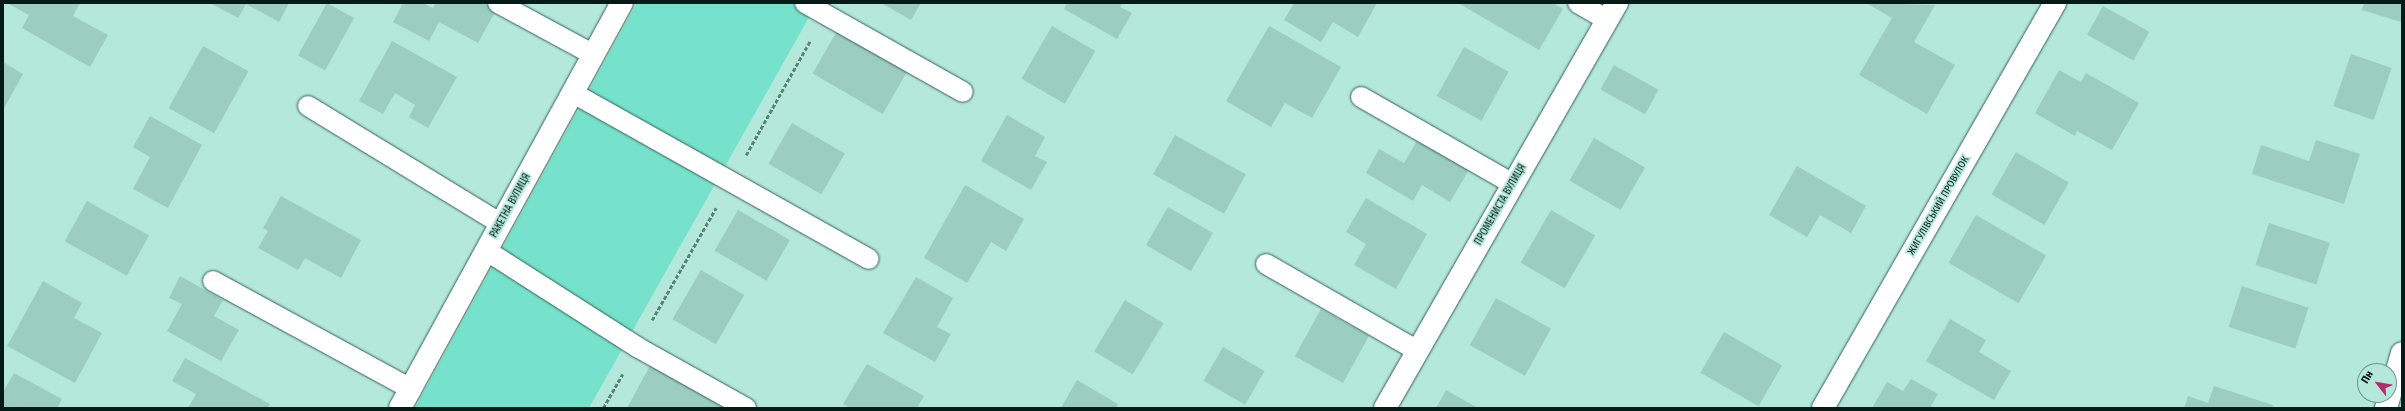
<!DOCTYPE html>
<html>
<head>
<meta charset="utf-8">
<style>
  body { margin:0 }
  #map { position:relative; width:2405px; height:411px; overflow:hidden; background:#b4e8db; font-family:"Fira Sans Condensed",sans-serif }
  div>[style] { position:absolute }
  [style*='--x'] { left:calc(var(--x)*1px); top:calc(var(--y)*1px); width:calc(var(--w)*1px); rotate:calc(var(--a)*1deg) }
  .green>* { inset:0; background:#76e2cb }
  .building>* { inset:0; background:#9bcec1; transform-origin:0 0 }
  .path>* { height:2.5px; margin-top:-1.25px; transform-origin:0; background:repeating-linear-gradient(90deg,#5d8178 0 4px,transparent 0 6px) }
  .roads { filter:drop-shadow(0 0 1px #316257) drop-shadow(0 0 1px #316257) }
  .lane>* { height:20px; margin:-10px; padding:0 10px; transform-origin:10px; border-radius:10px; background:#fff }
  .street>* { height:22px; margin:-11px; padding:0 11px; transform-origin:11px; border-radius:11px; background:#fff }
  span { translate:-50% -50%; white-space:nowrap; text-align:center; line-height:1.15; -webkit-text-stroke:3.5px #b4e8db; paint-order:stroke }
  .street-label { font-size:10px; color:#061a16 }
  .frame { position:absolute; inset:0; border:4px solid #061a16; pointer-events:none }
  .north { position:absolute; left:2357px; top:363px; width:40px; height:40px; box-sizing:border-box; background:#b4e8db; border:1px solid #6e968c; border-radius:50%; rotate:301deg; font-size:11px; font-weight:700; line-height:16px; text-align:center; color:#061a16 }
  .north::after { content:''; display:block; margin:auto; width:14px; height:18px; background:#b52c6a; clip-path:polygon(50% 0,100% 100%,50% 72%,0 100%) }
</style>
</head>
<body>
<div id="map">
  <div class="green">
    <div style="clip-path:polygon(637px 3px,817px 3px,589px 408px,415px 408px)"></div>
  </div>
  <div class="building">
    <div style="clip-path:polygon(7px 3px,80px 3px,73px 16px,108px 35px,90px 67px,22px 28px,29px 15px)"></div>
    <div style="clip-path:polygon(210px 3px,289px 3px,279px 22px,246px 4px,238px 18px)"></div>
    <div style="left:327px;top:3px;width:31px;height:60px;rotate:29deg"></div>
    <div style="clip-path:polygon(403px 3px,423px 3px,433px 8px,435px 3px,483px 3px,496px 10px,478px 43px,439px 22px,429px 41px,393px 22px)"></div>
    <div style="clip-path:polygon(881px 3px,921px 3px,911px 20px)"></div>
    <div style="clip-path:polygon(1067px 3px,1123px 3px,1120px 7px,1132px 13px,1117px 39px,1064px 9px)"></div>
    <div style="clip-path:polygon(1294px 3px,1377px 3px,1358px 37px,1333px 22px,1321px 42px,1284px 20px)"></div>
    <div style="clip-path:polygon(1458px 3px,1553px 3px,1563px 9px,1539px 50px)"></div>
    <div style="clip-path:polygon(1866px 3px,1935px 5px,1914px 42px,1955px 65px,1927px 114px,1859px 75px,1892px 18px)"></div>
    <div style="clip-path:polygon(2364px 3px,2402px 3px,2401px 22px,2362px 10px)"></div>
    <div style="left:2103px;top:6px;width:53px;height:33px;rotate:29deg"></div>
    <div style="left:1052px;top:26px;width:50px;height:61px;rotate:30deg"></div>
    <div style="clip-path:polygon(1269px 26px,1341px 67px,1312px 118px,1285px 103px,1271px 127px,1226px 101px)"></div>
    <div style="left:837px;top:31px;width:81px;height:49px;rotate:30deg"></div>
    <div style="clip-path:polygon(392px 41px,457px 77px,428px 128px,409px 117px,415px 105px,395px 93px,383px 114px,359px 101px)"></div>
    <div style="left:203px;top:46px;width:52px;height:71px;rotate:29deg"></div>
    <div style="left:1464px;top:47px;width:51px;height:56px;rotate:29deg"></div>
    <div style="left:2351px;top:54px;width:43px;height:55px;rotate:19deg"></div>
    <div style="clip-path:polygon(3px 62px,23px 74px,3px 110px)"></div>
    <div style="left:1614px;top:65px;width:51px;height:28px;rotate:29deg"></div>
    <div style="clip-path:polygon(2059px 70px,2081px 82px,2086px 73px,2139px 103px,2112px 150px,2077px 131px,2075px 136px,2035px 113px)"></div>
    <div style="clip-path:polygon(1007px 115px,1045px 137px,1035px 156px,1047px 162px,1031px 190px,981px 161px)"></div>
    <div style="clip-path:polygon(150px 116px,202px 145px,168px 208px,133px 189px,150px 157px,133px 147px)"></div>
    <div style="left:792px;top:123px;width:61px;height:47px;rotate:30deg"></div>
    <div style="left:1175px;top:135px;width:81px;height:45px;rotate:29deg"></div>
    <div style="left:1594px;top:138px;width:59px;height:49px;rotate:30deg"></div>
    <div style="clip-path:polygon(1418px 139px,1470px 168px,1450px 202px,1422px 185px,1413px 201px,1366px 173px,1379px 149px,1404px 163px)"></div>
    <div style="clip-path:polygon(2316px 140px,2360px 154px,2344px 204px,2252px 174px,2261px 145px,2309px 161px)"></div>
    <div style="left:2016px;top:152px;width:61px;height:49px;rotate:30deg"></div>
    <div style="clip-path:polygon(1797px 166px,1866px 206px,1851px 233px,1820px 215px,1807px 237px,1769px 215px)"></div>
    <div style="clip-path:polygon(965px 185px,1024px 219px,1006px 251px,991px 242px,967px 283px,924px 258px)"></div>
    <div style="clip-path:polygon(281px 196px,361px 240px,341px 278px,305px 258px,298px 270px,258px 248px,268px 231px,263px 228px)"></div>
    <div style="clip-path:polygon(1366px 198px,1427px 234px,1396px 289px,1354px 265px,1366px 244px,1346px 232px)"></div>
    <div style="left:87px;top:201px;width:71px;height:46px;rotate:29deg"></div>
    <div style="left:1168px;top:207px;width:52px;height:44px;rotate:30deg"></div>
    <div style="left:738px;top:210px;width:60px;height:47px;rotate:30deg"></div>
    <div style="left:1551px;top:210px;width:51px;height:61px;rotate:30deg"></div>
    <div style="left:1976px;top:215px;width:81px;height:55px;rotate:30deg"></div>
    <div style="left:2269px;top:223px;width:64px;height:44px;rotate:18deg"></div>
    <div style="left:701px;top:270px;width:50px;height:57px;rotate:30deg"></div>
    <div style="clip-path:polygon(180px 276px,223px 300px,214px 316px,239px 330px,221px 361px,167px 331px,182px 304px,169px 298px)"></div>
    <div style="clip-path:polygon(916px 277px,953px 298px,937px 327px,951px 334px,935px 362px,883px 333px)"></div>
    <div style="clip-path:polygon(43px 281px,82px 303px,74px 318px,102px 333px,75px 383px,7px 346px)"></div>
    <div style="left:2242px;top:286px;width:70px;height:43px;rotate:18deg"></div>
    <div style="left:1496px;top:298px;width:63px;height:54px;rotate:29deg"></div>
    <div style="left:1125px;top:300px;width:45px;height:60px;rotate:31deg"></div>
    <div style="left:1321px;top:309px;width:55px;height:54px;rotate:29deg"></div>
    <div style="clip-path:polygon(1950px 319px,1986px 340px,1979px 352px,2011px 371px,1994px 400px,1926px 361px)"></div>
    <div style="left:1724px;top:332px;width:67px;height:47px;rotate:30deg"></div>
    <div style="left:1223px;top:347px;width:48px;height:39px;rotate:30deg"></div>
    <div style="clip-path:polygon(185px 358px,270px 404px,268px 408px,188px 408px,196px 394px,172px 381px)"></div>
    <div style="clip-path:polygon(651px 364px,729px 408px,627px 408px)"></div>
    <div style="clip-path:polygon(867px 364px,924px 396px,917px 408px,850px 408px,843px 404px)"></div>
    <div style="clip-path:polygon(14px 373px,62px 399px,57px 408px,3px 408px,3px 392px)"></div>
    <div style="clip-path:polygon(1911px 379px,1938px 394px,1930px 408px,1872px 408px,1887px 382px,1903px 391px)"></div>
    <div style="clip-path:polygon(1077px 380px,1118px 404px,1116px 408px,1061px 408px)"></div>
    <div style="clip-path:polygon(2214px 386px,2273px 405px,2273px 408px,2184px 408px,2188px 396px,2208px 403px)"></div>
    <div style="clip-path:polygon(1446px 390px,1478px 408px,1436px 408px)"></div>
  </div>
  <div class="path">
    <div style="--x:746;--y:155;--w:131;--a:-60.7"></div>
    <div style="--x:652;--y:320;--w:129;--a:-60.3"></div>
    <div style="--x:603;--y:408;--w:39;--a:-60"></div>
  </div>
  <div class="roads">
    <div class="lane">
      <div style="--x:498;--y:3;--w:109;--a:28.4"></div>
      <div style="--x:805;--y:3;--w:181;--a:29.4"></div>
      <div style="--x:1578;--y:3;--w:34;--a:30"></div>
      <div style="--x:573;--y:93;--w:339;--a:29.3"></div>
      <div style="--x:1361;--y:97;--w:175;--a:29.8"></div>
      <div style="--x:308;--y:106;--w:226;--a:31.4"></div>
      <div style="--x:487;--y:251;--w:178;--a:32.6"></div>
      <div style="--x:637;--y:347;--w:125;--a:29.2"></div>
      <div style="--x:1266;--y:264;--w:175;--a:29.8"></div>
      <div style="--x:213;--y:281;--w:226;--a:28.6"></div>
    </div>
    <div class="street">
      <div style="--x:400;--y:408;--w:462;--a:-61.3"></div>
      <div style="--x:1385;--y:408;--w:467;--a:-60.2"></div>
      <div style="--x:1823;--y:408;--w:467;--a:-60.2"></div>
      <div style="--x:2386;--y:408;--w:57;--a:-73.8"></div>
    </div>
  </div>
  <div class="street-label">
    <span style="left:1501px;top:205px;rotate:-60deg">ПРОМЕНИСТА ВУЛИЦЯ</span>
    <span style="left:511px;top:206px;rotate:-61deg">РАКЕТНА ВУЛИЦЯ</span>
    <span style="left:1939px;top:206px;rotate:-60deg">ЖИГУЛІВСЬКИЙ ПРОВУЛОК</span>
  </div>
  <div class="frame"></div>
  <div class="north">Пн</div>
</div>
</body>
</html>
